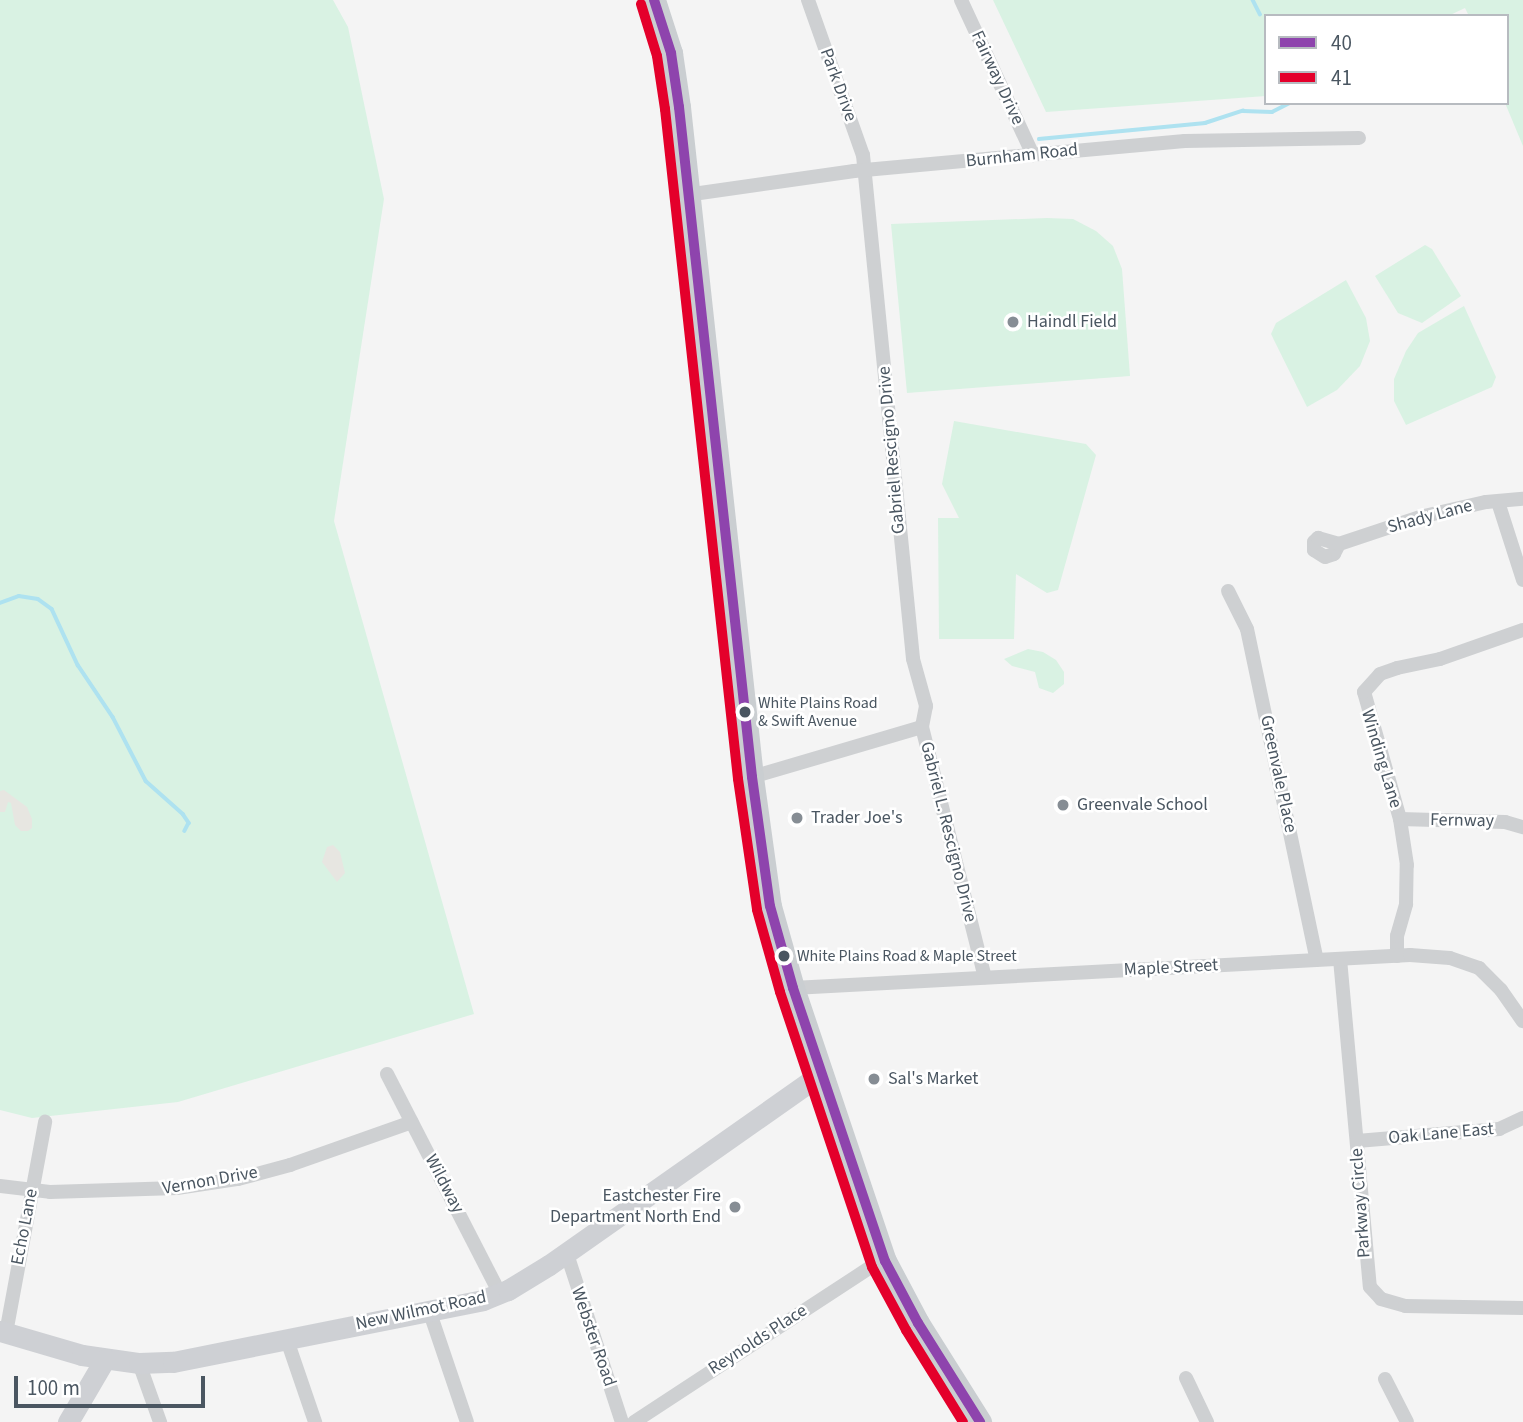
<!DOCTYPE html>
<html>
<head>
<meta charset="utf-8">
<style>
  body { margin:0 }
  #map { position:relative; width:1523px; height:1422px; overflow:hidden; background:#f4f4f4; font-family:"Source Sans 3",sans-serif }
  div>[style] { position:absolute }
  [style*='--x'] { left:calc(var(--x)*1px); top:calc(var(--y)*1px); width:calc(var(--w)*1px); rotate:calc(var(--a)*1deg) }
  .green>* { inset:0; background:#d9f2e3 }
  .sand>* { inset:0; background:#e7e6e1 }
  .stream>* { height:3.5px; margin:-1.75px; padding:0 1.75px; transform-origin:1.75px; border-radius:1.75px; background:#aee2f0 }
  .street>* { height:14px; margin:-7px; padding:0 7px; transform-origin:7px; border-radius:7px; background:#ced0d2 }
  .secondary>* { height:21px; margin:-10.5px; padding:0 10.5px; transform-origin:10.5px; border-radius:10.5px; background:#ced0d4 }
  .primary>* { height:23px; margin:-11.5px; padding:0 11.5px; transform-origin:11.5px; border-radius:11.5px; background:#caced1 }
  .bus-1>* { height:10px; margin:-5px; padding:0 5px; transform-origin:5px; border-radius:5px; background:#8e44ad }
  .bus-2>* { height:10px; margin:-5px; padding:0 5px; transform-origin:5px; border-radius:5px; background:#e4002b }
  .dots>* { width:19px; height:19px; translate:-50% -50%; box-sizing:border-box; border:4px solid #fff; border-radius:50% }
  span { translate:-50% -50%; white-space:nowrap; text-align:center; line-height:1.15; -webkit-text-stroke:5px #fff; paint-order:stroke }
  .bus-label { font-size:16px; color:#4a5661 }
  .left { translate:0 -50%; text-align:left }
  .street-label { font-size:18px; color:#4a5661 }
  .poi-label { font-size:18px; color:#4a5661 }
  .right { translate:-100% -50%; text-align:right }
  .legend { position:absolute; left:1264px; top:14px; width:245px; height:91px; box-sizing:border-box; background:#fff; border:2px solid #b7bbc0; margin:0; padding:9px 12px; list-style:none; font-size:21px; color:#4a5661 }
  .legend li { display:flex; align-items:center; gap:14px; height:35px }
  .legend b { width:35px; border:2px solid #b7bbc0 }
  .scale { position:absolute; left:14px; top:1376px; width:191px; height:32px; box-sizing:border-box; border:4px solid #4a5661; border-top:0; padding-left:9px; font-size:21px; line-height:24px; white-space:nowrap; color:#4a5661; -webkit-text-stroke:5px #fff; paint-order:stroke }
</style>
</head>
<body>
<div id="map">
  <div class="green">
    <div style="clip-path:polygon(0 0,333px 0,348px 27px,384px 199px,334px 521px,474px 1014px,178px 1102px,32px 1118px,0 1110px)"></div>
    <div style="clip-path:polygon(993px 0,1523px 0,1523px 146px,1505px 103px,1507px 16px,1469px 16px,1465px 8px,1448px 16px,1266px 16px,1266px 96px,1046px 112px)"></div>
    <div style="clip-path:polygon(1047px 218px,1073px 219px,1096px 231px,1113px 246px,1122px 269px,1130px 376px,907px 393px,891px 224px)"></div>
    <div style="clip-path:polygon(1425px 245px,1432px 249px,1461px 296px,1422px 323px,1398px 313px,1375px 276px)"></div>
    <div style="clip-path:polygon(1346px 280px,1366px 318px,1370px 341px,1360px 366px,1337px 390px,1307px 407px,1271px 334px,1276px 323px)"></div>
    <div style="clip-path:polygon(1464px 306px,1496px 377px,1492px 387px,1406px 425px,1394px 401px,1394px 379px,1406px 351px,1418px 333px)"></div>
    <div style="clip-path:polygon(954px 421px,1086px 444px,1096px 455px,1058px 590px,1047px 593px,1016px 574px,1014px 639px,939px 639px,938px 518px,959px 518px,942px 484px)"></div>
    <div style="clip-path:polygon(1028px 649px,1043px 652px,1056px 660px,1064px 672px,1064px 684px,1053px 693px,1039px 688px,1035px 672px,1012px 666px,1004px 659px)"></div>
  </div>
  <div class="sand">
    <div style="clip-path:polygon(4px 790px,27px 807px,32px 819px,32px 828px,28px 831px,21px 831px,15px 825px,11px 803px,8px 802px,5px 812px,0 812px,0 791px)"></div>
    <div style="clip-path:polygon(333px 845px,340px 852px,345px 873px,337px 882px,322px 862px,327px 847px)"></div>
  </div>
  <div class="stream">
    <div style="--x:1253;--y:0;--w:16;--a:63"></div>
    <div style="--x:1039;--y:139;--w:167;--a:-5.5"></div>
    <div style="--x:1205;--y:123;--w:40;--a:-18"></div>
    <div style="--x:1243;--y:111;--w:29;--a:2"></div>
    <div style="--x:1272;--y:112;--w:20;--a:-27"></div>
    <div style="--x:0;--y:603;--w:20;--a:-20"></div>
    <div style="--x:19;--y:596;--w:19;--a:9"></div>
    <div style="--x:38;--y:599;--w:17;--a:36"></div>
    <div style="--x:52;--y:609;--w:62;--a:65.1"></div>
    <div style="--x:78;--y:665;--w:63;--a:56.1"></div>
    <div style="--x:113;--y:717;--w:72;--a:62.7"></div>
    <div style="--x:146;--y:781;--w:50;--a:41.7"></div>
    <div style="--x:183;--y:814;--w:11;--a:56"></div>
    <div style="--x:189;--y:823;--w:9;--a:117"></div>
  </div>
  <div class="street">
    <div style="--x:808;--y:0;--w:164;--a:70.5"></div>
    <div style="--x:863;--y:155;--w:506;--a:84.33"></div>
    <div style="--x:913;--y:659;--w:49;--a:74.5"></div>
    <div style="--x:926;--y:706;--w:21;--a:101"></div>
    <div style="--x:922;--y:727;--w:258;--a:75.9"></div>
    <div style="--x:961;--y:0;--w:171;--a:65.1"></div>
    <div style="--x:686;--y:195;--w:170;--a:-8.1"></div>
    <div style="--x:854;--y:171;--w:332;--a:-5.2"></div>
    <div style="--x:1185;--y:141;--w:174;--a:-1"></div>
    <div style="--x:1498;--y:502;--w:82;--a:72.2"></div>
    <div style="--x:1339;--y:544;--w:11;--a:117"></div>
    <div style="--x:1334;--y:554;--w:9;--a:162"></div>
    <div style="--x:1325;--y:557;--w:13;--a:-148"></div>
    <div style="--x:1314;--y:550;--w:8;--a:-90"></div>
    <div style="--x:1314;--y:542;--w:6;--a:-45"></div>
    <div style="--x:1318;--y:538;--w:22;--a:16"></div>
    <div style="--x:1339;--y:544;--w:85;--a:-18.4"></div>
    <div style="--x:1420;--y:517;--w:68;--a:-12.8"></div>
    <div style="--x:1486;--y:502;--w:37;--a:-5"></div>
    <div style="--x:1228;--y:591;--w:42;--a:63.4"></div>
    <div style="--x:1247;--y:629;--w:338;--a:78.1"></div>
    <div style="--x:752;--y:777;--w:177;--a:-16.4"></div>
    <div style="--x:1400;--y:819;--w:105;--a:1.6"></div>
    <div style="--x:1505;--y:822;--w:19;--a:16"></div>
    <div style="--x:1397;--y:956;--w:20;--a:-90"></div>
    <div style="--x:1397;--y:936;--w:33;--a:-74"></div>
    <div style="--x:1406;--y:904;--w:39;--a:-89"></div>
    <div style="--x:1407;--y:865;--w:47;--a:-98.7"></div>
    <div style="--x:1400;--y:819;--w:132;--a:-105.8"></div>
    <div style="--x:1364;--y:692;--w:24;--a:-48"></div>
    <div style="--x:1380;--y:674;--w:18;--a:-19"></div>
    <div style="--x:1397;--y:668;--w:44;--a:-11.8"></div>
    <div style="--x:1440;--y:659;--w:88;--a:-19.3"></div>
    <div style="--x:1340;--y:959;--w:329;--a:84.8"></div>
    <div style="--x:1370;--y:1287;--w:16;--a:47"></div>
    <div style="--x:1381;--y:1299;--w:25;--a:16"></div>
    <div style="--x:1405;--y:1306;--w:118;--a:1"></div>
    <div style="--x:793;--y:988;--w:618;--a:-3.06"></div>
    <div style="--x:1410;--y:955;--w:40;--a:4.3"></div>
    <div style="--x:1450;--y:958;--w:31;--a:19"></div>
    <div style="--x:1479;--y:968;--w:31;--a:45"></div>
    <div style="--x:1501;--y:990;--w:38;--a:55"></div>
    <div style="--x:387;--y:1074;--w:247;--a:62.8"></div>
    <div style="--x:1357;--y:1141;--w:143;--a:-4.8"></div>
    <div style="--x:1499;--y:1129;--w:26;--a:-25"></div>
    <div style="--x:0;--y:1186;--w:50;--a:6.8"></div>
    <div style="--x:50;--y:1192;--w:127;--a:-1.8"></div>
    <div style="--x:177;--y:1188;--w:62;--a:-8.4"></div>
    <div style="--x:238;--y:1179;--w:54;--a:-15.1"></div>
    <div style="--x:290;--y:1165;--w:129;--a:-19.4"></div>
    <div style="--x:566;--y:1251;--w:180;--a:71.9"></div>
    <div style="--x:429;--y:1310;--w:118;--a:71.3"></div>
    <div style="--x:6;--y:1333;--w:215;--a:-79.5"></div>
    <div style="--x:287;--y:1340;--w:87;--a:71.1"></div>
    <div style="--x:139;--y:1363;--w:63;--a:70.4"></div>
    <div style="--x:1186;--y:1378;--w:49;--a:64.5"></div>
    <div style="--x:1385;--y:1379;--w:48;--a:62.9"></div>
    <div style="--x:634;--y:1422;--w:285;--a:-33.2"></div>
    <div style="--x:872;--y:1266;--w:14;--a:-21"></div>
  </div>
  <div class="secondary">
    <div style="--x:0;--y:1331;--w:85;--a:16.3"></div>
    <div style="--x:82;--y:1355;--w:58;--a:8"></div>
    <div style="--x:139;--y:1363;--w:34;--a:-2"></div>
    <div style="--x:173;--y:1362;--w:316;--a:-11.3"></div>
    <div style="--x:483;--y:1300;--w:27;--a:-22"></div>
    <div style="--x:508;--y:1290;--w:48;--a:-31.4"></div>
    <div style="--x:549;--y:1265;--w:334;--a:-35.1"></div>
    <div style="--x:68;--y:1422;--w:73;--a:-59.6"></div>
  </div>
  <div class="primary">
    <div style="--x:654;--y:0;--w:56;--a:72.2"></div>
    <div style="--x:671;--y:53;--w:55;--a:81.6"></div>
    <div style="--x:679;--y:107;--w:674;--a:83.78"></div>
    <div style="--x:752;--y:777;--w:130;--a:82.1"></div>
    <div style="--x:770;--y:906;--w:85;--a:74.3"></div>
    <div style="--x:793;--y:988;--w:288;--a:71.4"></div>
    <div style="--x:885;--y:1261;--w:70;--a:62"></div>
    <div style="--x:918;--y:1323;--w:117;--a:57.9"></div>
  </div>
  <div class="bus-1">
    <div style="--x:654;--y:0;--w:56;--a:72.2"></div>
    <div style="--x:671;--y:53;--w:55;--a:81.6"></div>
    <div style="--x:679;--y:107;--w:674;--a:83.78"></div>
    <div style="--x:752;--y:777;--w:130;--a:82.1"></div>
    <div style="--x:770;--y:906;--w:85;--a:74.3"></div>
    <div style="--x:793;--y:988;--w:288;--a:71.4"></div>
    <div style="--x:885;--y:1261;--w:70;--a:62"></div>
    <div style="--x:918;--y:1323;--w:117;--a:57.9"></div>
  </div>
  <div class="bus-2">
    <div style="--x:641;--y:4;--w:54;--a:72.9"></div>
    <div style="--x:657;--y:56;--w:54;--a:81.4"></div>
    <div style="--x:665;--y:109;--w:674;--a:83.78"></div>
    <div style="--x:738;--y:779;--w:132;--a:81.7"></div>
    <div style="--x:757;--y:910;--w:85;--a:74.3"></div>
    <div style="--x:780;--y:992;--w:290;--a:71.5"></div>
    <div style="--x:872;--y:1267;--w:72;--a:61.6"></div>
    <div style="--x:906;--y:1330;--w:108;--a:58.2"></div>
  </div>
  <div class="dots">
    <div style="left:1013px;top:322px;background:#868d94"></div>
    <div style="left:745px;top:712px;background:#4a5661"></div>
    <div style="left:1063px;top:805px;background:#868d94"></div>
    <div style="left:797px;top:818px;background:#868d94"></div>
    <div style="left:784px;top:956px;background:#4a5661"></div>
    <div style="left:874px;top:1079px;background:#868d94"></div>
    <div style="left:735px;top:1207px;background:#868d94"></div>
  </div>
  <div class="bus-label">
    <span class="left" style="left:758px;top:712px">White Plains Road<br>&amp; Swift Avenue</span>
    <span class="left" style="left:797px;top:956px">White Plains Road &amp; Maple Street</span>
  </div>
  <div class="street-label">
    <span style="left:997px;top:78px;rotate:65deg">Fairway Drive</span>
    <span style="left:838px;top:85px;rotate:70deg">Park Drive</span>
    <span style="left:1022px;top:156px;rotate:-6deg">Burnham Road</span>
    <span style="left:892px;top:450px;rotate:-95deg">Gabriel Rescigno Drive</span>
    <span style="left:1430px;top:517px;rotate:-15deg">Shady Lane</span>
    <span style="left:1381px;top:759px;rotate:73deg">Winding Lane</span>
    <span style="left:1278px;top:774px;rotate:78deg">Greenvale Place</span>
    <span style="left:1462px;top:821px;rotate:1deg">Fernway</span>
    <span style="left:948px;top:832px;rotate:76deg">Gabriel L. Rescigno Drive</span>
    <span style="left:1171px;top:968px;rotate:-3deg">Maple Street</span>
    <span style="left:1441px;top:1134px;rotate:-5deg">Oak Lane East</span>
    <span style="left:210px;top:1181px;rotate:-10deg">Vernon Drive</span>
    <span style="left:444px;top:1184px;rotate:62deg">Wildway</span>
    <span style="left:1361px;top:1203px;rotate:-94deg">Parkway Circle</span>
    <span style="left:25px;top:1227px;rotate:-79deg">Echo Lane</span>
    <span style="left:421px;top:1311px;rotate:-12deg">New Wilmot Road</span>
    <span style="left:593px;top:1337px;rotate:71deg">Webster Road</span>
    <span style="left:758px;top:1340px;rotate:-33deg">Reynolds Place</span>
  </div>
  <div class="poi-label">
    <span class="left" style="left:1027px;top:322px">Haindl Field</span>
    <span class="left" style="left:1077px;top:805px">Greenvale School</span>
    <span class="left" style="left:811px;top:818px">Trader Joe's</span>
    <span class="left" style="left:888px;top:1079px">Sal's Market</span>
    <span class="right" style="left:721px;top:1207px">Eastchester Fire<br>Department North End</span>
  </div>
  <ul class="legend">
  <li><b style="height:9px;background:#8e44ad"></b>40</li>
  <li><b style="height:9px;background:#e4002b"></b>41</li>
  </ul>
  <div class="scale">100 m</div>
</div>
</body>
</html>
